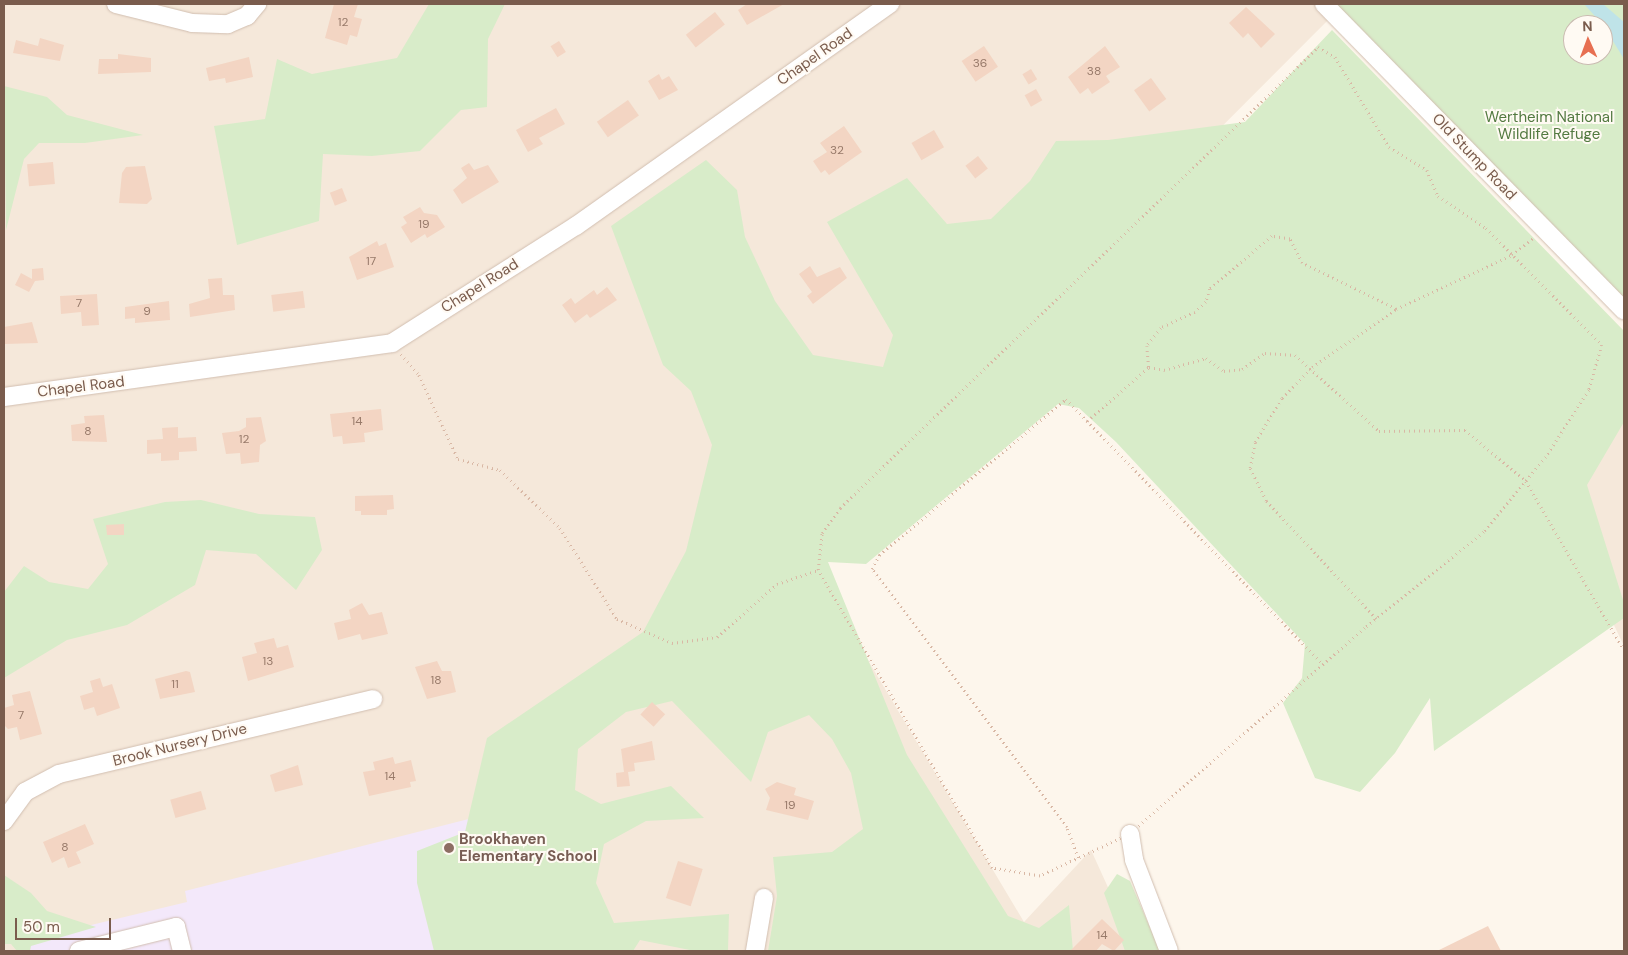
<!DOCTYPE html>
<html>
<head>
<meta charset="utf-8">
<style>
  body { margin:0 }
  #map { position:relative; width:1628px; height:955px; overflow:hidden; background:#fdf6ec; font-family:"DM Sans",sans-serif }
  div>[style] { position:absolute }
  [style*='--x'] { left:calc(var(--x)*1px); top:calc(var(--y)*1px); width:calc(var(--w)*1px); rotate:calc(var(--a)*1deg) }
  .residential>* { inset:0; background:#f5e8da }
  .education>* { inset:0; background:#f3e8fa }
  .green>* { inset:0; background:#d8ecc9 }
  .water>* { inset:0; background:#bfe3e8 }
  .building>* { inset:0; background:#f3d5c3; transform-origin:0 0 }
  .path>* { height:2.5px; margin-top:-1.25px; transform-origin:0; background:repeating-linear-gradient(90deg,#d9b8a5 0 1px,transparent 0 5px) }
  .roads { filter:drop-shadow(0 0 1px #d1beb0) drop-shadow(0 0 1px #d1beb0) }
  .minor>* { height:18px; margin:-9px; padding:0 9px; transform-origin:9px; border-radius:9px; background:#fff }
  .dots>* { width:14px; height:14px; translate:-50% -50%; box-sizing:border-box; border:2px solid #fffaf3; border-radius:50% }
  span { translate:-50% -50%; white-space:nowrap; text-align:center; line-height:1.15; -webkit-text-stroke:4px #fffaf3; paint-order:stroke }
  .number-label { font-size:12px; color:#987a6a }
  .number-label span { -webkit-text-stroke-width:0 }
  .street-label { font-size:15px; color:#7a5c4d }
  .park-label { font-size:15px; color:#537a41 }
  .education-label { font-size:15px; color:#785e54; font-weight:700 }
  .left { translate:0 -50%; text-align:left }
  .frame { position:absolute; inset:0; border:5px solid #7a5c4d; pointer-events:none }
  .north { position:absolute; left:1563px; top:15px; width:50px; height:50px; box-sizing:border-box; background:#fffaf3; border:1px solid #cabbb1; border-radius:50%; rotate:358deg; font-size:14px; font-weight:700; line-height:20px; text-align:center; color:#7a5c4d }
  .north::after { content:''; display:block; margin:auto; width:18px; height:22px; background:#e76f51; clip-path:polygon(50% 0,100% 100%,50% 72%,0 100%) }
  .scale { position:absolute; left:15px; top:918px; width:96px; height:22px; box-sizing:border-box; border:2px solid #7a5c4d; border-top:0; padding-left:6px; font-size:15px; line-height:18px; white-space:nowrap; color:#7a5c4d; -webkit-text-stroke:4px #fffaf3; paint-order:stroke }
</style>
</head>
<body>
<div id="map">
  <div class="residential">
    <div style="clip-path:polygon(4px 4px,1344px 4px,801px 548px,1024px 922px,1091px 850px,1137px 951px,4px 951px)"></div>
    <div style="clip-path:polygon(1624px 378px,1624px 646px,1554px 500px)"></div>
  </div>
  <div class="education">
    <div style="clip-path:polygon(528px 804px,575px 951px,18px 951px,16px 943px,187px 902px,185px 891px)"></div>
  </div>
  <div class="green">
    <div style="clip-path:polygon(429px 4px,505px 4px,488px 39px,487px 107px,461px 110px,420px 151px,372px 156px,323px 154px,319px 221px,237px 245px,214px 126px,265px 119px,277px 59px,312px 74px,397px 58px)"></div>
    <div style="clip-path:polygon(evenodd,1323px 4px,1624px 4px,1624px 307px,1323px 4px,1573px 25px,1603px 25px,1603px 55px,1573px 55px,1573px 25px)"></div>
    <div style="clip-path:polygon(1332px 30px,1624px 331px,1624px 422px,1587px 485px,1624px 603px,1624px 618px,1434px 751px,1430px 698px,1395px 753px,1360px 792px,1315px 778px,1283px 703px,1302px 678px,1305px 644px,1116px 442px,1079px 408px,1058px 404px,866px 564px,828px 562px,907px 755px,1008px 916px,1039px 928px,1069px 905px,1073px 951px,768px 951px,777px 896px,773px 857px,832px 852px,863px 829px,851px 773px,832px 739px,809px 715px,768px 732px,751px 782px,672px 701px,626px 712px,578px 749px,575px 790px,601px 804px,671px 786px,704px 818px,646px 821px,604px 844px,596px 883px,614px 923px,729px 914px,728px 951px,695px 951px,640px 940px,633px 951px,434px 951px,417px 883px,417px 851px,465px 832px,487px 738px,643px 632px,686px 551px,712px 445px,691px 391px,663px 365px,611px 226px,706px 160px,737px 190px,745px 237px,775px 301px,813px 355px,883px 367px,893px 335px,827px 222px,907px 178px,947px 224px,991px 219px,1030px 181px,1056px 141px,1108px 140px,1245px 122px)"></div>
    <div style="clip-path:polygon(4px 86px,47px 97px,67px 115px,143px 135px,85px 143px,39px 143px,24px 159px,6px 230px)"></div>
    <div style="clip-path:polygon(201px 500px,259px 514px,315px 517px,322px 550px,296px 590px,256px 554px,206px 550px,195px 585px,127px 625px,67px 640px,4px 678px,4px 592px,24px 566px,49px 582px,88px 589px,108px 564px,93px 519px,165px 502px)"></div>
    <div style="clip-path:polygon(1117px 874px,1130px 881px,1160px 951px,1125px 951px,1104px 893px)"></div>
    <div style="clip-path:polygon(4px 875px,31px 893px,47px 911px,96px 927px,31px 946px,30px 951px,17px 951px,11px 944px,4px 944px)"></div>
  </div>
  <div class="water">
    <div style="clip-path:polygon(1584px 4px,1603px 4px,1624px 22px,1624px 59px,1603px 25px)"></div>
  </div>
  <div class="building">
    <div style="clip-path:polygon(334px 4px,358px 4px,354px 17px,362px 19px,357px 37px,350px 35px,347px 45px,325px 38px)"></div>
    <div style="clip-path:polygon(747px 4px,784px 4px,747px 25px,738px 10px)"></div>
    <div style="clip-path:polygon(1246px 7px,1275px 34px,1261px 48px,1248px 33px,1243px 38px,1229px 23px)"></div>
    <div style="left:715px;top:12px;width:16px;height:37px;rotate:52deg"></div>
    <div style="clip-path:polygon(40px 38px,64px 45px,60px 61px,13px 53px,16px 40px,38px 46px)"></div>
    <div style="left:559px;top:41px;width:13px;height:10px;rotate:58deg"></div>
    <div style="left:984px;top:46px;width:25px;height:27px;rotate:56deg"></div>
    <div style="clip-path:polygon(1105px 46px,1120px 67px,1106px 76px,1110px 82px,1092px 94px,1088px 88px,1080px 94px,1068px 77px)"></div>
    <div style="clip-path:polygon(118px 54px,151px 58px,151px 72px,98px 74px,99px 59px,118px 59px)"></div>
    <div style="clip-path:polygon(249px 57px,253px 77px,226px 83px,225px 78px,209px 81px,206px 68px)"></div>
    <div style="left:1031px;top:69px;width:12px;height:10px;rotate:59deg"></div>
    <div style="clip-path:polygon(659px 74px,662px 80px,669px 76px,678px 90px,659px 100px,648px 81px)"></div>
    <div style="left:1151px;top:78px;width:26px;height:21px;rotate:54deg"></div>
    <div style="left:1036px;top:89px;width:13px;height:13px;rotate:61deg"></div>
    <div style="left:628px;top:100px;width:19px;height:38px;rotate:55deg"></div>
    <div style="clip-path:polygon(556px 108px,565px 124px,539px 138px,543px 144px,528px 152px,516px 130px)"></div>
    <div style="clip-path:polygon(844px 126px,862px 152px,829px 175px,825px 170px,821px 173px,813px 161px,827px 152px,820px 143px)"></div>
    <div style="left:934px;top:130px;width:20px;height:26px;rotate:60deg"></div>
    <div style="left:978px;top:156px;width:16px;height:16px;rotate:52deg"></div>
    <div style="left:53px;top:162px;width:22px;height:26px;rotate:85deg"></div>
    <div style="clip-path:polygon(469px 163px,474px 170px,488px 165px,499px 182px,462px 204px,453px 190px,467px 178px,461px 168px)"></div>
    <div style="clip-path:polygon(145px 166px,152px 199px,147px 204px,119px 203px,122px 173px,126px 167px)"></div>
    <div style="left:342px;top:188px;width:14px;height:13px;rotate:69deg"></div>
    <div style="clip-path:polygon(420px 207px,424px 213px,437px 215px,445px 227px,427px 238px,425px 234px,411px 243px,401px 227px,407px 223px,403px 217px)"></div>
    <div style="clip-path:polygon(377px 241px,379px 246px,386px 243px,394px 267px,357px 280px,349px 257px)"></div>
    <div style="clip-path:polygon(810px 266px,817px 277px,840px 267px,847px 278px,813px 304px,807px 296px,812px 292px,799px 274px)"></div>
    <div style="clip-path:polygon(43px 268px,44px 280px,35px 281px,29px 292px,15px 285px,21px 273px,32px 279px,32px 269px)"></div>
    <div style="clip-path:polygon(222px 278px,223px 295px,234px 295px,235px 310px,190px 317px,189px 304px,210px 298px,208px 279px)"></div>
    <div style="clip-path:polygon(607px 287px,617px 300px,590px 318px,587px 314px,575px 323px,562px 305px,571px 298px,575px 304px,594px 290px,597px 295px)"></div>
    <div style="left:303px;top:291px;width:17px;height:32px;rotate:83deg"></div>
    <div style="clip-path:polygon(97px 294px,99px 325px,82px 326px,81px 312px,61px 314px,60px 296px)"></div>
    <div style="clip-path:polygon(169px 301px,170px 320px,135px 323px,135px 318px,125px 319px,125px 307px)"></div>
    <div style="clip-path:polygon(32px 322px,38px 343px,5px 344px,4px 327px)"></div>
    <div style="clip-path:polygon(381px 409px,383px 430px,364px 433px,365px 442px,343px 444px,342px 436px,333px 437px,330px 414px)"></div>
    <div style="clip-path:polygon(104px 415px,107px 442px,72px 441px,71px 425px,85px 423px,84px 416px)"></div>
    <div style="clip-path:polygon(261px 417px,266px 441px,260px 445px,259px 462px,241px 464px,240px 453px,226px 454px,222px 433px,239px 431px,246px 427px,246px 418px)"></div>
    <div style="clip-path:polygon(178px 427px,178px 438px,196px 437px,197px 451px,179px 452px,179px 460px,161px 461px,161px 453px,147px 454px,147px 440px,163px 439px,162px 428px)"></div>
    <div style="clip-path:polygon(393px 495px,394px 509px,387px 510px,387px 515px,361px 515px,361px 511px,355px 511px,355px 496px)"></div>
    <div style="clip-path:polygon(124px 524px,124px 535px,107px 535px,106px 525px)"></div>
    <div style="clip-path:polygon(362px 603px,369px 615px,382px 612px,388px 634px,362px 640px,360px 634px,338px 640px,334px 623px,351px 619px,349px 610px)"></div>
    <div style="clip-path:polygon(274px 638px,277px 648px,288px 645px,294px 667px,248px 681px,242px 657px,257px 653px,254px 643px)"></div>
    <div style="clip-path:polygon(437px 661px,442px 671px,451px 671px,456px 692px,427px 699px,415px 667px)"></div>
    <div style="clip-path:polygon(186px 671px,190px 672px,195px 692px,160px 699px,155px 679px)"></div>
    <div style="clip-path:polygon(100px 678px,103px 687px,112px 684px,120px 708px,97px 716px,94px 707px,84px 710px,80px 696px,93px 692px,90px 681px)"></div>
    <div style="clip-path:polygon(30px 691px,42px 734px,20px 740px,17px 727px,8px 729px,4px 725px,4px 708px,14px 705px,12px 695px)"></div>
    <div style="left:652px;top:702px;width:18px;height:17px;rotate:43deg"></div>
    <div style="clip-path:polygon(652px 741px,655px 760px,634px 763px,635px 771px,628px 772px,630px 786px,617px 787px,616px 773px,624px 772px,621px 749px)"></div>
    <div style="clip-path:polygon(393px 757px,395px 764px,411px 760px,416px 781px,410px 782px,411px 787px,369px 796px,363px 772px,375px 770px,373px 762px)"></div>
    <div style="clip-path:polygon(298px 765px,303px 785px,275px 792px,270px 775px)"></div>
    <div style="clip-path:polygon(777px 782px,796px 788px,794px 795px,814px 801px,808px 820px,766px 810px,770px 798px,765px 789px)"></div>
    <div style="left:201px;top:791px;width:19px;height:32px;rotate:74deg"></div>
    <div style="clip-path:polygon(85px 824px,94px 844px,76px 852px,81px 863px,68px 868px,64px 857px,52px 863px,43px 842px)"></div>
    <div style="left:678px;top:861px;width:26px;height:39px;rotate:18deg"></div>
    <div style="clip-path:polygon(1102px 919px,1124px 940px,1114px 951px,1102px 944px,1096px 951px,1070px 951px)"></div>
    <div style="clip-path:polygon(1488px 926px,1501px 951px,1437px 951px)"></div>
  </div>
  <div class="path">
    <div style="--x:1318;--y:47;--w:20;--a:30"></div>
    <div style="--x:1335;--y:57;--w:105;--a:59"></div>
    <div style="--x:1389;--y:147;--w:44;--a:31.2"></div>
    <div style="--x:1427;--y:170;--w:28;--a:67"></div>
    <div style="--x:1438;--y:196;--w:58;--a:33.7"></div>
    <div style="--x:1486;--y:228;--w:165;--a:45.2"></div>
    <div style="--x:1602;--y:345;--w:47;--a:106.1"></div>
    <div style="--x:1589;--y:390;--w:80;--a:122.7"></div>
    <div style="--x:1546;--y:457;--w:97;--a:129.6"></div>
    <div style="--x:1484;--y:532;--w:153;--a:141.1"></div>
    <div style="--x:1365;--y:628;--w:313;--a:138.8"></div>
    <div style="--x:1130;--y:834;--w:99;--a:155"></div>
    <div style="--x:1040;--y:876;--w:49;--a:-170.5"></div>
    <div style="--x:992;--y:868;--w:345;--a:-120.3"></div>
    <div style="--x:818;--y:570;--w:37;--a:-84"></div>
    <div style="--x:822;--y:533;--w:31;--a:-54"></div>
    <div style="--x:840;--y:508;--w:664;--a:-43.96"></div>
    <div style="--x:1396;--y:309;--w:105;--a:-153.9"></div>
    <div style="--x:1302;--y:263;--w:27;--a:-117"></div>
    <div style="--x:1290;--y:239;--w:18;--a:-171"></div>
    <div style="--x:1272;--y:236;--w:82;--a:139.5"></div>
    <div style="--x:1210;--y:289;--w:14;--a:107"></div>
    <div style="--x:1206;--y:302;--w:15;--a:138"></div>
    <div style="--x:1195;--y:312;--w:38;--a:155"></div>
    <div style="--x:1161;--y:328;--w:23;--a:128"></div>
    <div style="--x:1147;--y:346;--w:21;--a:85"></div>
    <div style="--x:1149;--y:367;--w:15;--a:11"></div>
    <div style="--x:1164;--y:370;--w:44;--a:-15.9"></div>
    <div style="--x:1206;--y:358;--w:22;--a:36"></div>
    <div style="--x:1224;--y:371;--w:18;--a:-6"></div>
    <div style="--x:1242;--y:369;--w:28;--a:-35"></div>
    <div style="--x:1265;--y:353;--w:30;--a:4"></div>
    <div style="--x:1295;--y:355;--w:113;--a:42.1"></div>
    <div style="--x:1379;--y:431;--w:86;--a:-0.7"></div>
    <div style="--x:1465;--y:430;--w:80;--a:39.9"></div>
    <div style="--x:1526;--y:481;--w:195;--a:59.9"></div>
    <div style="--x:401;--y:354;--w:28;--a:49"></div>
    <div style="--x:419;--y:375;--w:93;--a:65.1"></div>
    <div style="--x:458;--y:459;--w:43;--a:14.7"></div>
    <div style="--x:500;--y:470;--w:83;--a:44"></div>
    <div style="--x:560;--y:528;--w:107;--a:57.9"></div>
    <div style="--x:617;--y:619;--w:60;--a:23.6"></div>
    <div style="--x:672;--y:643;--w:45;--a:-7.6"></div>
    <div style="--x:717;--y:637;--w:80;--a:-41.5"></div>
    <div style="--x:777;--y:584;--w:43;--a:-18.9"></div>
    <div style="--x:1087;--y:421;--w:82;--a:-41.1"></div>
    <div style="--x:1376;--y:619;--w:161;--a:-133"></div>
    <div style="--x:1266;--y:501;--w:37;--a:-116"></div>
    <div style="--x:1250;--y:468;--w:26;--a:-79"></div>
    <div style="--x:1255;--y:442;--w:52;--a:-58.5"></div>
    <div style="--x:1282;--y:398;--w:43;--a:-45.9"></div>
    <div style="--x:1312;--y:367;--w:102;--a:-34.6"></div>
    <div style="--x:1396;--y:309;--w:128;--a:-25"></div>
    <div style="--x:1512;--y:255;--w:27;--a:-39"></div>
    <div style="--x:1078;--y:858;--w:33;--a:-110"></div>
    <div style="--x:1067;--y:827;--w:323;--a:-127.1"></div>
    <div style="--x:872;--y:569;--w:16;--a:-63"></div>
    <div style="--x:879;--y:555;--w:244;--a:-39.8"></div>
    <div style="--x:1066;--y:399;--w:369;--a:45.9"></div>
  </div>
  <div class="roads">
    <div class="minor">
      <div style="--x:116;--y:4;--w:78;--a:14"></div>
      <div style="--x:192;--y:23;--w:36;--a:2"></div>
      <div style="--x:228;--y:24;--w:21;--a:-23"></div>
      <div style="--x:247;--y:16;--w:16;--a:-50"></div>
      <div style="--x:1324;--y:4;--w:429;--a:45.6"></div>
      <div style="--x:4;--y:397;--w:392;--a:-7.9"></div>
      <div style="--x:392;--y:343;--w:218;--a:-32.5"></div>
      <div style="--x:576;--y:226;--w:385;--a:-35.3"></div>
      <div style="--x:4;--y:821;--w:36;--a:-54"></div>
      <div style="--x:25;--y:792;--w:38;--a:-28"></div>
      <div style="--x:59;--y:774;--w:323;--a:-13.4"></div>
      <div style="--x:1130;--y:834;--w:26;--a:81"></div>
      <div style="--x:1134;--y:860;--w:97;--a:69"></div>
      <div style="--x:79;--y:951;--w:100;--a:-13.9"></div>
      <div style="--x:176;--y:927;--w:25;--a:76"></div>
      <div style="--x:755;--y:951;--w:54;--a:-80.4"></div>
    </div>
  </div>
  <div class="dots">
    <div style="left:449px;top:848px;background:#8d6e63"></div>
  </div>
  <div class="number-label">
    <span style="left:343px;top:23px">12</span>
    <span style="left:980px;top:64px">36</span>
    <span style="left:1094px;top:72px">38</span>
    <span style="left:837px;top:151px">32</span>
    <span style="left:424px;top:225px">19</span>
    <span style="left:371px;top:262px">17</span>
    <span style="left:79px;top:304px">7</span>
    <span style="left:147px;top:312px">9</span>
    <span style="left:357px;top:422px">14</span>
    <span style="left:88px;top:432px">8</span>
    <span style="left:244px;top:440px">12</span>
    <span style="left:268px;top:662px">13</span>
    <span style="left:436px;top:681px">18</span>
    <span style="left:175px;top:685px">11</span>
    <span style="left:21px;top:716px">7</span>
    <span style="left:390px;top:777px">14</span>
    <span style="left:790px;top:806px">19</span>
    <span style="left:65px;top:848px">8</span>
    <span style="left:1102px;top:936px">14</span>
  </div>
  <div class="street-label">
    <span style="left:815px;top:57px;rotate:-35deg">Chapel Road</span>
    <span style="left:1474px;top:157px;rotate:46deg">Old Stump Road</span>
    <span style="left:480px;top:286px;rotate:-32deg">Chapel Road</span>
    <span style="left:81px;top:387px;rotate:-7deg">Chapel Road</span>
    <span style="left:180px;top:745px;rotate:-14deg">Brook Nursery Drive</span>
  </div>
  <div class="park-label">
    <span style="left:1549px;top:126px">Wertheim National<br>Wildlife Refuge</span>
  </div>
  <div class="education-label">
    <span class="left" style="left:459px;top:848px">Brookhaven<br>Elementary School</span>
  </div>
  <div class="frame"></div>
  <div class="north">N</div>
  <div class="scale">50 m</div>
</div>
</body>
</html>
